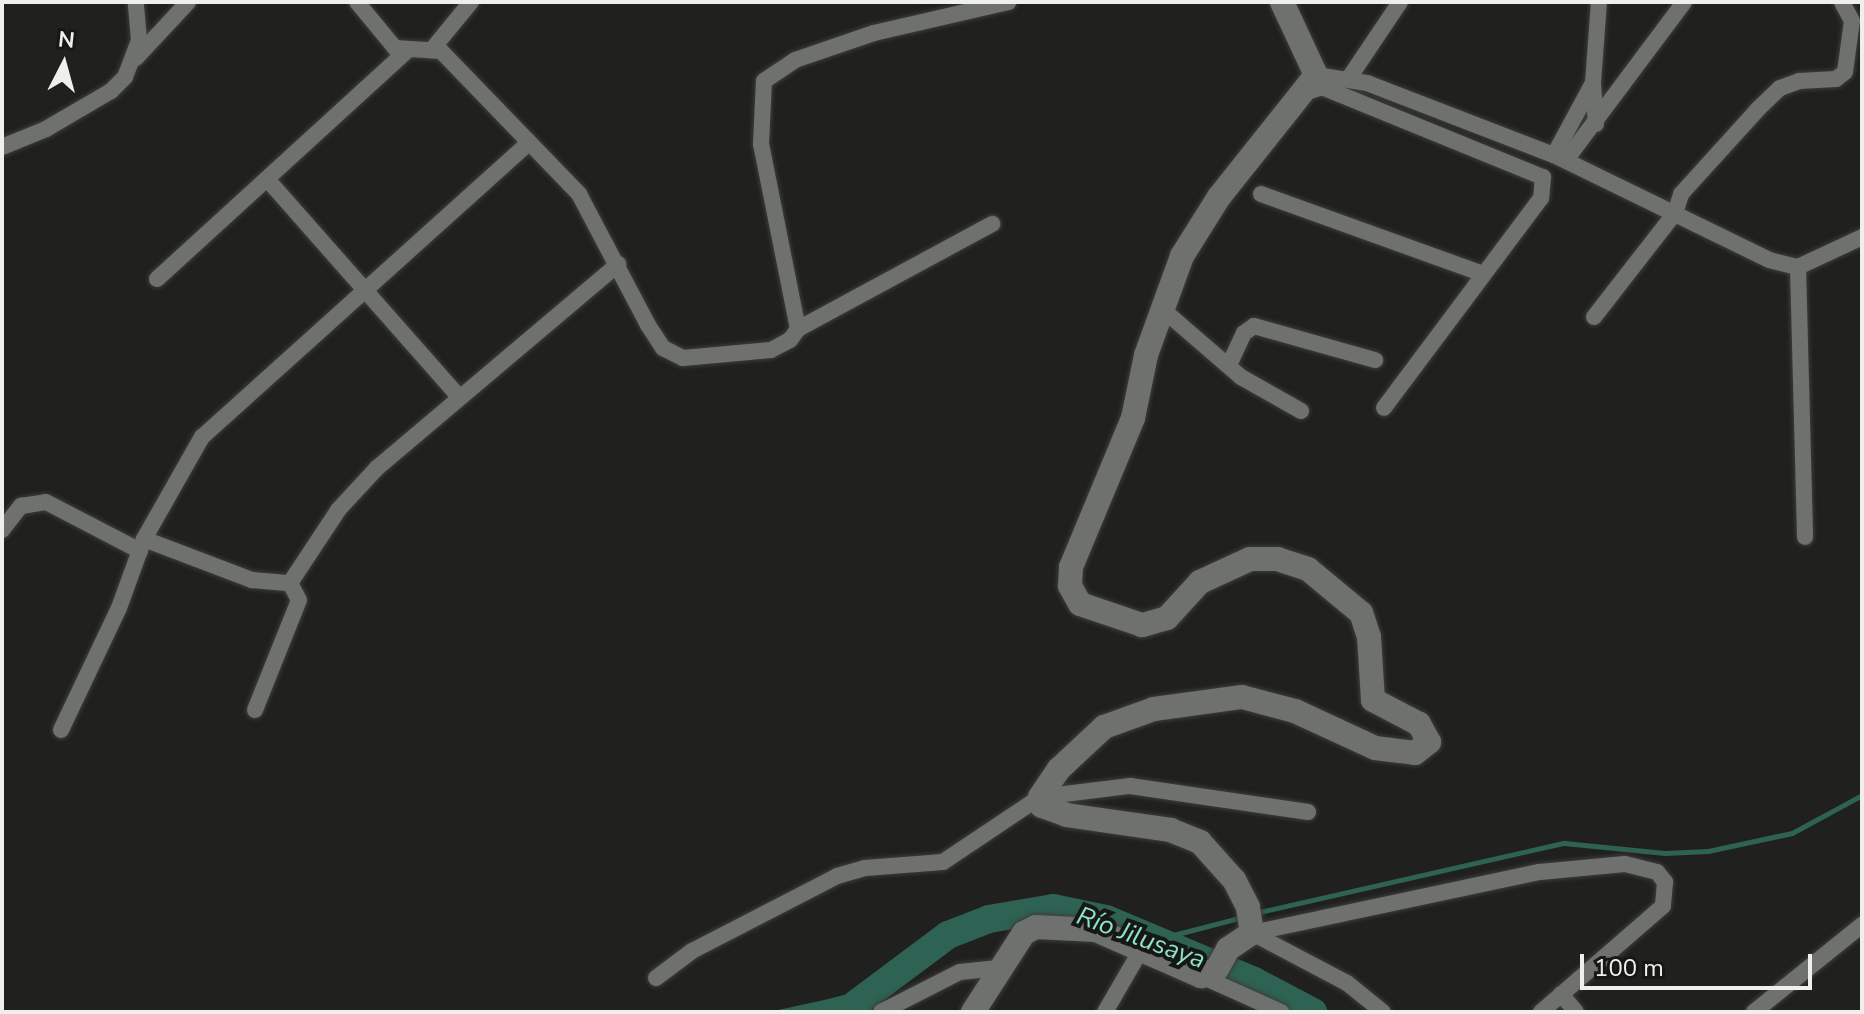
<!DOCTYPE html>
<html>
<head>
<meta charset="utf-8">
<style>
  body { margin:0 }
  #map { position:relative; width:1864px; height:1014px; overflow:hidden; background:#20211f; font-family:"Nunito Sans",sans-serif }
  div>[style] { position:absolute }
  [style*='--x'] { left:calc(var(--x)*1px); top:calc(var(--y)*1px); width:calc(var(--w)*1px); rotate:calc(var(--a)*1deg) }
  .water>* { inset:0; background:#2e6252 }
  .stream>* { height:5px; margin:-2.5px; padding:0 2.5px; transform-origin:2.5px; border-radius:2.5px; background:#2e6252 }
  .river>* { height:28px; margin:-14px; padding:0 14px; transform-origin:14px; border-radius:14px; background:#2e6252 }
  .roads { filter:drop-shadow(0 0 2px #3c3d3b) drop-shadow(0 0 2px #3c3d3b) }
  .street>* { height:16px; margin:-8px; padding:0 8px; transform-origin:8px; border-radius:8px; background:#6f716e }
  .secondary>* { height:24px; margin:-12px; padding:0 12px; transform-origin:12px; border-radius:12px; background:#6f716e }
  span { translate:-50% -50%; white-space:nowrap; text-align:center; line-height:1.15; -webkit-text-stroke:8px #171816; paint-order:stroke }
  .water-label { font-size:26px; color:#8ee4c8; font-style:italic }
  .frame { position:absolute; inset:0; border:4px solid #eff0ee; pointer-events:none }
  .north { position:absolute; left:24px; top:24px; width:80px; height:80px; -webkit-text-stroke:6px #171816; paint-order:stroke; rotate:6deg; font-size:22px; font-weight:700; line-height:32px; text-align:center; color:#eff0ee }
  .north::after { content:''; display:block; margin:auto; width:28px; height:36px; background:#eff0ee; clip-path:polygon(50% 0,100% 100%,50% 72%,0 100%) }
  .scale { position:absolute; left:1580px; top:954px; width:232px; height:36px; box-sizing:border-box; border:4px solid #eff0ee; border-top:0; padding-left:10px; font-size:24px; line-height:28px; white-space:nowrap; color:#eff0ee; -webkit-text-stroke:6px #171816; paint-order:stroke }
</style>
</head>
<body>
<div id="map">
  <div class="water">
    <div style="clip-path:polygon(908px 979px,860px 1012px,769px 1012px,824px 1000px)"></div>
  </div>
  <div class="stream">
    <div style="--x:1255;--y:913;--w:317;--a:-12.8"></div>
    <div style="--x:1564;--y:843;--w:101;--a:5.7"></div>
    <div style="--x:1665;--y:853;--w:43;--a:-2.7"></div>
    <div style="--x:1708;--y:851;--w:86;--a:-12.1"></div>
    <div style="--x:1792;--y:833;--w:80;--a:-28.5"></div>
    <div style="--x:1154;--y:940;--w:91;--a:-14.6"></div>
  </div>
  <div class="river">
    <div style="--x:845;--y:1012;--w:129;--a:-36.8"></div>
    <div style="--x:948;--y:935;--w:44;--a:-21.3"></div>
    <div style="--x:989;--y:919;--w:65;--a:-9.8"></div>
    <div style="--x:1053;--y:908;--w:54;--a:11.7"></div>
    <div style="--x:1106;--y:919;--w:160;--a:22.7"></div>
    <div style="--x:1254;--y:981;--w:67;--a:27.7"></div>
  </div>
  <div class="roads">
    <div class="street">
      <div style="--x:357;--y:2;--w:60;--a:50.4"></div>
      <div style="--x:395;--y:48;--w:46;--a:3.7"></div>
      <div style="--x:441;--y:51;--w:199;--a:46"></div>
      <div style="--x:579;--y:194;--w:148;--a:62.2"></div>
      <div style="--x:648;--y:325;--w:27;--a:57"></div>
      <div style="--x:663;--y:348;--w:22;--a:27"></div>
      <div style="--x:683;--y:358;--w:88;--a:-5.2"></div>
      <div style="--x:771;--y:350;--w:21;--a:-28"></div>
      <div style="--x:790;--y:340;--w:14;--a:-54"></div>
      <div style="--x:798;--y:329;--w:189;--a:-101.3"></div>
      <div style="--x:761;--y:144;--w:63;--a:-87.3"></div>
      <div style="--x:764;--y:81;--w:37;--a:-34"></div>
      <div style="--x:795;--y:60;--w:83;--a:-18.9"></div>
      <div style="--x:874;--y:33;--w:138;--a:-13"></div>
      <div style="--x:434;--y:47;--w:58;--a:-50.6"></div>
      <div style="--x:136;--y:58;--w:76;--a:-47.1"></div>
      <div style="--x:1316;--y:75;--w:52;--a:8.9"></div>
      <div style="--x:1367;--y:83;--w:200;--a:21.1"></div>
      <div style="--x:1554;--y:155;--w:239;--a:26"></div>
      <div style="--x:1769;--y:260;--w:30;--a:14"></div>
      <div style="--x:1798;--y:267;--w:71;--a:-25.1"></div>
      <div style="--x:1349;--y:78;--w:92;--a:-56.1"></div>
      <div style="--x:1304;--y:93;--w:19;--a:-18"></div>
      <div style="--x:1322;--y:87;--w:239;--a:22.2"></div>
      <div style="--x:1543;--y:177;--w:21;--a:95"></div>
      <div style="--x:1541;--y:198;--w:262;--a:126.8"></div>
      <div style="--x:1596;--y:124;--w:41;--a:-94.2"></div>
      <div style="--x:1593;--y:83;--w:81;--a:-85.8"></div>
      <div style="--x:2;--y:147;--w:48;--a:-22.2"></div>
      <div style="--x:46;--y:129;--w:75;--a:-30.3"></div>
      <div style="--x:111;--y:91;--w:20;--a:-45"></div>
      <div style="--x:125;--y:77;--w:40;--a:-69"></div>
      <div style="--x:139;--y:40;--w:38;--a:-95"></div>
      <div style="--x:1554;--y:155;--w:82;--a:-61.6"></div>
      <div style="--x:1566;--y:160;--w:197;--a:-53.2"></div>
      <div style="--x:267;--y:179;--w:290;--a:48.6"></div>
      <div style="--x:1261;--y:194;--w:234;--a:19.8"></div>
      <div style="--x:1798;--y:267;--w:270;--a:88.5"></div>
      <div style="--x:157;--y:279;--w:337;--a:-42.4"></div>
      <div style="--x:1161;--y:308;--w:106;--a:40.8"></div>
      <div style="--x:1241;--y:377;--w:69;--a:29.5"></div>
      <div style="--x:1594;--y:317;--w:132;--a:-52.1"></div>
      <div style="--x:1675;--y:213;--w:20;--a:-72"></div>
      <div style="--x:1681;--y:194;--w:115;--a:-47.8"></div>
      <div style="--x:1758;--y:109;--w:30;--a:-44"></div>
      <div style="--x:1780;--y:88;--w:20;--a:-20"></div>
      <div style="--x:1799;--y:81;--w:37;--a:-3"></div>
      <div style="--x:1836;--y:79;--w:11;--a:-38"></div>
      <div style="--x:1845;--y:72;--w:51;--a:-82.2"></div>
      <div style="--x:1852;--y:21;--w:21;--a:-118"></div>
      <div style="--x:798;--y:329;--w:221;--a:-28.4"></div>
      <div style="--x:1229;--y:365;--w:35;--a:-65"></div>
      <div style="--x:1244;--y:333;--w:12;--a:-35"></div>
      <div style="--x:1254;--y:326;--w:126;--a:15.7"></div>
      <div style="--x:2;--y:530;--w:31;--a:-52"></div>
      <div style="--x:21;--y:506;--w:25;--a:-9"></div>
      <div style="--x:46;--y:502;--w:106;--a:27.5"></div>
      <div style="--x:144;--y:539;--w:116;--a:20.8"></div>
      <div style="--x:252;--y:580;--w:38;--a:5"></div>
      <div style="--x:290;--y:583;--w:89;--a:-56.5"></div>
      <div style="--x:339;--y:509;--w:56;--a:-47.2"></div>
      <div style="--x:377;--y:468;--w:316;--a:-40.2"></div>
      <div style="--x:255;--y:710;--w:118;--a:-68.2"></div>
      <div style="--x:299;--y:600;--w:19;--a:-118"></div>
      <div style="--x:61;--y:730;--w:135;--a:-64.6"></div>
      <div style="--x:119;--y:608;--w:73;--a:-70.1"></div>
      <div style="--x:144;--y:539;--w:117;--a:-60.4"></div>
      <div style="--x:202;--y:437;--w:440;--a:-42"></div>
      <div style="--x:1252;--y:933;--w:294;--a:-12"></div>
      <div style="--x:1540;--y:872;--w:85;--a:-5.4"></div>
      <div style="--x:1625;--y:864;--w:33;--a:14"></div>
      <div style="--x:1657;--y:872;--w:13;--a:51"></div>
      <div style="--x:1665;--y:882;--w:24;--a:95"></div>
      <div style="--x:1663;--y:906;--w:162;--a:139"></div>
      <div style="--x:1252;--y:933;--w:107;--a:27.8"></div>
      <div style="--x:1347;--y:983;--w:46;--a:38.9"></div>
      <div style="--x:1201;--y:976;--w:88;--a:24.2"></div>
      <div style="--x:656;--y:978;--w:45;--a:-36.9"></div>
      <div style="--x:692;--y:951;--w:163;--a:-27.3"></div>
      <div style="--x:837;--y:876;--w:29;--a:-16"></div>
      <div style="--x:865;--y:868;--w:78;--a:-4.4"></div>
      <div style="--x:943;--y:862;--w:117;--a:-33.8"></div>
      <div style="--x:1040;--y:797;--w:91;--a:-7"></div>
      <div style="--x:1130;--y:786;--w:180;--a:8.3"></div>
      <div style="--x:1561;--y:994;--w:23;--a:50"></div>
      <div style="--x:881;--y:1012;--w:89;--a:-26.9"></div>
      <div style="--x:960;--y:972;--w:39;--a:-6"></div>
      <div style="--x:1105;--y:1012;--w:72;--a:-59.9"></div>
      <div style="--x:1754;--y:1012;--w:139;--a:-38.9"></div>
    </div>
    <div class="secondary">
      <div style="--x:973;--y:1012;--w:94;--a:-57.2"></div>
      <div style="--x:1024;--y:933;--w:13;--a:-27"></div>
      <div style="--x:1036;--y:927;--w:60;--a:2.9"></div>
      <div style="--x:1096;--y:930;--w:115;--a:23.7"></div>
      <div style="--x:1201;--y:976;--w:17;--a:-24"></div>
      <div style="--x:1217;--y:969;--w:23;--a:-61"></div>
      <div style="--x:1228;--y:949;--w:29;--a:-34"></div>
      <div style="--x:1252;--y:933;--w:26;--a:-99"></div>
      <div style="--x:1248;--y:907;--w:30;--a:-117"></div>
      <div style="--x:1234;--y:880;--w:51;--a:-131.8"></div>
      <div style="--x:1200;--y:842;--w:31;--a:-158"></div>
      <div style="--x:1171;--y:830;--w:105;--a:-171.8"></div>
      <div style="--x:1067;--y:815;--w:27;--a:-160"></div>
      <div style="--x:1042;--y:806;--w:9;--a:-103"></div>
      <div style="--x:1040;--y:797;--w:34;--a:-56"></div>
      <div style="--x:1059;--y:769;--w:62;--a:-43"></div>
      <div style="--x:1104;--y:727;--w:53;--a:-19.8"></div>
      <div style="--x:1154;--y:709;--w:89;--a:-7.8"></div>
      <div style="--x:1242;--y:697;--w:55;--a:14.8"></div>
      <div style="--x:1295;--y:711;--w:88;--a:24.8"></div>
      <div style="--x:1375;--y:748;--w:40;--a:7.1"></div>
      <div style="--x:1415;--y:753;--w:18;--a:-38"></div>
      <div style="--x:1429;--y:742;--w:21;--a:-119"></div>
      <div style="--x:1419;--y:724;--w:52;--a:-152.4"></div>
      <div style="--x:1373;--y:700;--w:63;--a:-93.6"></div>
      <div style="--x:1369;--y:637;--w:25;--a:-108"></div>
      <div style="--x:1361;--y:613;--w:69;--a:-140.3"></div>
      <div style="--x:1308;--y:569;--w:32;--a:-162"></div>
      <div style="--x:1278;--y:559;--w:28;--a:180"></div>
      <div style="--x:1250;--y:559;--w:55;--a:155.3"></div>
      <div style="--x:1200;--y:582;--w:49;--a:132.5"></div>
      <div style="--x:1167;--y:618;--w:26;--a:164"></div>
      <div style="--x:1142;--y:625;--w:65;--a:-161.3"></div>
      <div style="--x:1080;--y:604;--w:21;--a:-119"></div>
      <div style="--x:1070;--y:586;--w:19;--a:-87"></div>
      <div style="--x:1071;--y:567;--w:161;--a:-67.4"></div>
      <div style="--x:1133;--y:418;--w:64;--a:-78.3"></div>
      <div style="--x:1146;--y:355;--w:105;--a:-70"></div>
      <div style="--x:1182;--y:256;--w:70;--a:-57.9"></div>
      <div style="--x:1219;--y:197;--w:156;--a:-51.5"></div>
      <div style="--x:1316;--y:75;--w:81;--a:-115"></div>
    </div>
  </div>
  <div class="water-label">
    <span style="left:1141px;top:938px;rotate:20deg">Río Jilusaya</span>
  </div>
  <div class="frame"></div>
  <div class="north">N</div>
  <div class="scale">100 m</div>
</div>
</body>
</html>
